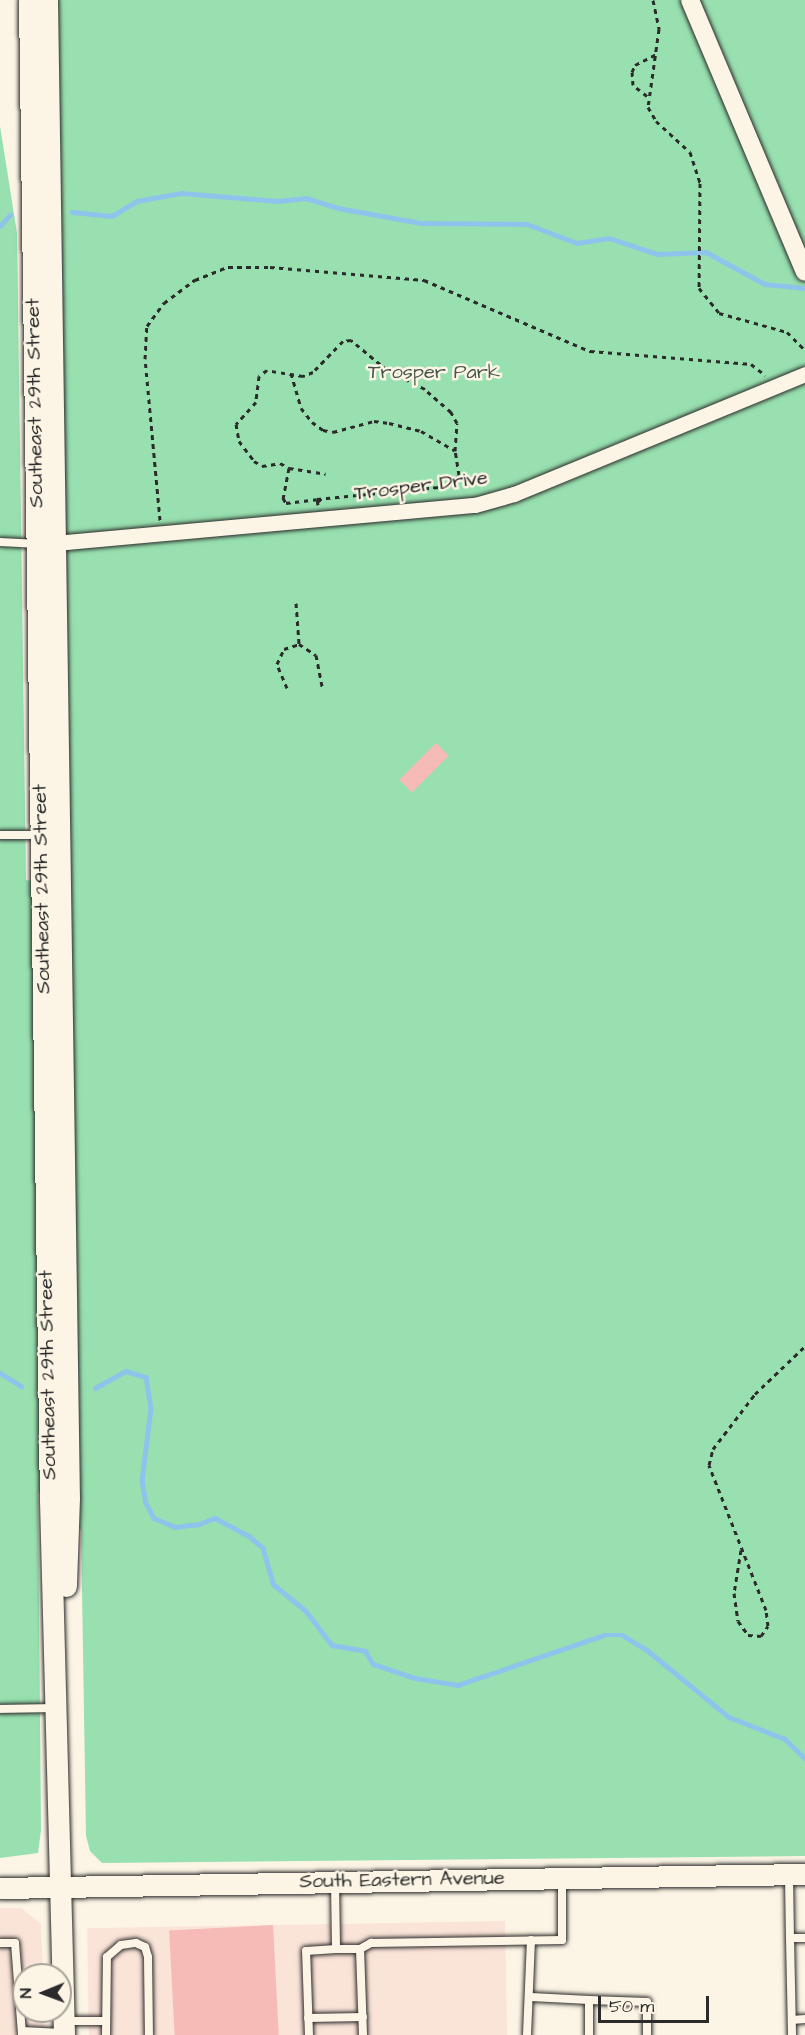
<!DOCTYPE html>
<html>
<head>
<meta charset="utf-8">
<style>
  body { margin:0 }
  #map { position:relative; width:805px; height:2035px; overflow:hidden; background:#fcf5e5; font-family:"Architects Daughter",sans-serif }
  div>[style] { position:absolute }
  [style*='--x'] { left:calc(var(--x)*1px); top:calc(var(--y)*1px); width:calc(var(--w)*1px); rotate:calc(var(--a)*1deg) }
  .built>* { inset:0; background:#fae3d7; transform-origin:0 0 }
  .green>* { inset:0; background:#98e0af }
  .stream>* { height:4.5px; margin:-2.25px; padding:0 2.25px; transform-origin:2.25px; border-radius:2.25px; background:#8ec4ec }
  .building>* { inset:0; background:#f6bab7; transform-origin:0 0 }
  .path>* { height:3px; margin-top:-1.5px; transform-origin:0; background:repeating-linear-gradient(90deg,#2b2b2b 0 4.5px,transparent 0 9px) }
  .roads { filter:drop-shadow(0 0 2px #2b2b2b) drop-shadow(0 0 2px #2b2b2b) }
  .service>* { height:8px; margin:-4px; padding:0 4px; transform-origin:4px; border-radius:4px; background:#fcf5e5 }
  .minor>* { height:15px; margin:-7.5px; padding:0 7.5px; transform-origin:7.5px; border-radius:7.5px; background:#fcf5e5 }
  .tertiary>* { height:18px; margin:-9px; padding:0 9px; transform-origin:9px; border-radius:9px; background:#fcf5e5 }
  .secondary>* { height:21px; margin:-10.5px; padding:0 10.5px; transform-origin:10.5px; border-radius:10.5px; background:#fcf5e5 }
  span { translate:-50% -50%; white-space:nowrap; text-align:center; line-height:1.15; -webkit-text-stroke:5px #fcf5e5; paint-order:stroke }
  .park-label { font-size:20px; color:#46584c }
  .street-label { font-size:20px; color:#2b2b2b }
  .north { position:absolute; left:12px; top:1963px; width:60px; height:60px; box-sizing:border-box; background:#fcf5e5; border:2px solid #a8a49b; border-radius:50%; rotate:269deg; font-size:16px; font-weight:700; line-height:24px; text-align:center; color:#2b2b2b }
  .north::after { content:''; display:block; margin:auto; width:21px; height:27px; background:#2b2b2b; clip-path:polygon(50% 0,100% 100%,50% 72%,0 100%) }
  .scale { position:absolute; left:598px; top:1996px; width:111px; height:27px; box-sizing:border-box; border:3px solid #2b2b2b; border-top:0; padding-left:8px; font-size:18px; line-height:21px; white-space:nowrap; color:#2b2b2b; -webkit-text-stroke:4px #fcf5e5; paint-order:stroke }
</style>
</head>
<body>
<div id="map">
  <div class="built">
    <div style="clip-path:polygon(0 1908px,21px 1908px,41px 1924px,43px 1975px,24px 1975px,24px 2011px,44px 2011px,45px 2035px,0 2035px)"></div>
    <div style="left:505px;top:1921px;width:114px;height:418px;rotate:89deg"></div>
  </div>
  <div class="green">
    <div style="clip-path:polygon(58px 0,805px 0,805px 1856px,102px 1863px,90px 1851px,86px 1836px,81px 1530px,38px 1492px,41px 1830px,38px 1853px,0 1858px,0 126px,17px 233px,26px 880px,71px 888px)"></div>
  </div>
  <div class="stream">
    <div style="--x:72;--y:212;--w:40;--a:5.7"></div>
    <div style="--x:112;--y:216;--w:29;--a:-31"></div>
    <div style="--x:137;--y:201;--w:45;--a:-10.3"></div>
    <div style="--x:181;--y:193;--w:97;--a:4.7"></div>
    <div style="--x:278;--y:201;--w:28;--a:-6"></div>
    <div style="--x:306;--y:198;--w:34;--a:17"></div>
    <div style="--x:338;--y:208;--w:84;--a:10.2"></div>
    <div style="--x:421;--y:223;--w:106;--a:0.5"></div>
    <div style="--x:527;--y:224;--w:53;--a:20.8"></div>
    <div style="--x:577;--y:243;--w:32;--a:-9"></div>
    <div style="--x:609;--y:238;--w:51;--a:18.4"></div>
    <div style="--x:657;--y:254;--w:49;--a:-2.3"></div>
    <div style="--x:706;--y:252;--w:67;--a:28.5"></div>
    <div style="--x:765;--y:284;--w:40;--a:5.7"></div>
    <div style="--x:0;--y:226;--w:15;--a:-48"></div>
    <div style="--x:0;--y:1373;--w:25;--a:32"></div>
    <div style="--x:95;--y:1388;--w:35;--a:-29"></div>
    <div style="--x:126;--y:1371;--w:21;--a:17"></div>
    <div style="--x:146;--y:1377;--w:31;--a:81"></div>
    <div style="--x:151;--y:1408;--w:74;--a:97"></div>
    <div style="--x:142;--y:1481;--w:22;--a:80"></div>
    <div style="--x:146;--y:1503;--w:17;--a:62"></div>
    <div style="--x:154;--y:1518;--w:23;--a:23"></div>
    <div style="--x:175;--y:1527;--w:24;--a:-7"></div>
    <div style="--x:199;--y:1524;--w:17;--a:-21"></div>
    <div style="--x:215;--y:1518;--w:40;--a:28"></div>
    <div style="--x:250;--y:1537;--w:17;--a:40"></div>
    <div style="--x:263;--y:1548;--w:37;--a:74"></div>
    <div style="--x:273;--y:1584;--w:43;--a:39.3"></div>
    <div style="--x:306;--y:1611;--w:43;--a:52.6"></div>
    <div style="--x:332;--y:1645;--w:34;--a:10"></div>
    <div style="--x:365;--y:1651;--w:15;--a:58"></div>
    <div style="--x:373;--y:1664;--w:44;--a:18.4"></div>
    <div style="--x:415;--y:1678;--w:44;--a:9.2"></div>
    <div style="--x:458;--y:1685;--w:154;--a:-18.9"></div>
    <div style="--x:604;--y:1635;--w:18;--a:0"></div>
    <div style="--x:622;--y:1635;--w:29;--a:31"></div>
    <div style="--x:647;--y:1650;--w:106;--a:39.3"></div>
    <div style="--x:729;--y:1717;--w:60;--a:21.4"></div>
    <div style="--x:785;--y:1739;--w:28;--a:44"></div>
  </div>
  <div class="building">
    <div style="left:436px;top:743px;width:18px;height:52px;rotate:45deg"></div>
    <div style="left:273px;top:1925px;width:110px;height:104px;rotate:87deg"></div>
  </div>
  <div class="path">
    <div style="--x:653;--y:0;--w:30;--a:78"></div>
    <div style="--x:659;--y:29;--w:79;--a:98"></div>
    <div style="--x:648;--y:107;--w:16;--a:60"></div>
    <div style="--x:656;--y:121;--w:46;--a:42.4"></div>
    <div style="--x:690;--y:152;--w:33;--a:72"></div>
    <div style="--x:700;--y:183;--w:105;--a:90.5"></div>
    <div style="--x:699;--y:288;--w:32;--a:51"></div>
    <div style="--x:719;--y:313;--w:71;--a:15.6"></div>
    <div style="--x:787;--y:332;--w:25;--a:45"></div>
    <div style="--x:647;--y:96;--w:18;--a:-142"></div>
    <div style="--x:633;--y:85;--w:13;--a:-94"></div>
    <div style="--x:632;--y:72;--w:8;--a:-67"></div>
    <div style="--x:635;--y:65;--w:25;--a:-27"></div>
    <div style="--x:291;--y:373;--w:36;--a:74"></div>
    <div style="--x:301;--y:408;--w:18;--a:52"></div>
    <div style="--x:312;--y:422;--w:14;--a:36"></div>
    <div style="--x:323;--y:430;--w:10;--a:11"></div>
    <div style="--x:333;--y:432;--w:42;--a:-15"></div>
    <div style="--x:374;--y:421;--w:15;--a:8"></div>
    <div style="--x:389;--y:423;--w:33;--a:14"></div>
    <div style="--x:421;--y:431;--w:39;--a:30"></div>
    <div style="--x:289;--y:468;--w:37;--a:9"></div>
    <div style="--x:318;--y:505;--w:6;--a:-99"></div>
    <div style="--x:317;--y:499;--w:133;--a:-5.6"></div>
    <div style="--x:449;--y:486;--w:15;--a:-48"></div>
    <div style="--x:459;--y:475;--w:24;--a:-99"></div>
    <div style="--x:455;--y:451;--w:28;--a:-86"></div>
    <div style="--x:457;--y:423;--w:13;--a:-119"></div>
    <div style="--x:451;--y:412;--w:35;--a:-139"></div>
    <div style="--x:425;--y:389;--w:42;--a:-153.4"></div>
    <div style="--x:387;--y:370;--w:47;--a:-140.2"></div>
    <div style="--x:351;--y:340;--w:8;--a:173"></div>
    <div style="--x:343;--y:341;--w:43;--a:134.1"></div>
    <div style="--x:313;--y:372;--w:11;--a:158"></div>
    <div style="--x:303;--y:376;--w:36;--a:-171"></div>
    <div style="--x:267;--y:370;--w:10;--a:143"></div>
    <div style="--x:259;--y:376;--w:26;--a:97"></div>
    <div style="--x:256;--y:402;--w:30;--a:132"></div>
    <div style="--x:236;--y:424;--w:17;--a:80"></div>
    <div style="--x:239;--y:441;--w:25;--a:53"></div>
    <div style="--x:254;--y:461;--w:9;--a:32"></div>
    <div style="--x:262;--y:466;--w:18;--a:-9"></div>
    <div style="--x:280;--y:463;--w:10;--a:29"></div>
    <div style="--x:289;--y:468;--w:31;--a:101"></div>
    <div style="--x:283;--y:498;--w:6;--a:59"></div>
    <div style="--x:286;--y:503;--w:31;--a:-7"></div>
    <div style="--x:317;--y:499;--w:8;--a:30"></div>
    <div style="--x:160;--y:520;--w:162;--a:-95.3"></div>
    <div style="--x:145;--y:359;--w:33;--a:-87"></div>
    <div style="--x:147;--y:326;--w:29;--a:-54"></div>
    <div style="--x:164;--y:303;--w:39;--a:-37"></div>
    <div style="--x:195;--y:280;--w:35;--a:-22"></div>
    <div style="--x:228;--y:267;--w:42;--a:0"></div>
    <div style="--x:270;--y:267;--w:155;--a:4.8"></div>
    <div style="--x:424;--y:280;--w:181;--a:23.2"></div>
    <div style="--x:590;--y:351;--w:162;--a:4.6"></div>
    <div style="--x:751;--y:364;--w:18;--a:38"></div>
    <div style="--x:296;--y:603;--w:41;--a:85.8"></div>
    <div style="--x:287;--y:688;--w:26;--a:-113"></div>
    <div style="--x:277;--y:664;--w:17;--a:-65"></div>
    <div style="--x:284;--y:649;--w:16;--a:-18"></div>
    <div style="--x:299;--y:644;--w:20;--a:33"></div>
    <div style="--x:316;--y:655;--w:32;--a:79"></div>
    <div style="--x:741;--y:1550;--w:44;--a:99.2"></div>
    <div style="--x:734;--y:1593;--w:28;--a:82"></div>
    <div style="--x:738;--y:1621;--w:17;--a:54"></div>
    <div style="--x:748;--y:1635;--w:13;--a:4"></div>
    <div style="--x:761;--y:1636;--w:12;--a:-55"></div>
    <div style="--x:768;--y:1626;--w:16;--a:-97"></div>
    <div style="--x:766;--y:1610;--w:156;--a:-111.5"></div>
    <div style="--x:709;--y:1465;--w:16;--a:-76"></div>
    <div style="--x:713;--y:1449;--w:69;--a:-52.6"></div>
    <div style="--x:755;--y:1394;--w:69;--a:-43.8"></div>
  </div>
  <div class="roads">
    <div class="service">
      <div style="--x:0;--y:542;--w:34;--a:3"></div>
      <div style="--x:0;--y:835;--w:39;--a:0"></div>
      <div style="--x:0;--y:1709;--w:53;--a:-1.1"></div>
      <div style="--x:789;--y:1876;--w:62;--a:89.1"></div>
      <div style="--x:790;--y:1938;--w:15;--a:0"></div>
      <div style="--x:335;--y:1883;--w:66;--a:89.1"></div>
      <div style="--x:336;--y:1949;--w:24;--a:0"></div>
      <div style="--x:360;--y:1949;--w:86;--a:88"></div>
      <div style="--x:790;--y:1938;--w:97;--a:88.8"></div>
      <div style="--x:0;--y:1943;--w:15;--a:0"></div>
      <div style="--x:15;--y:1943;--w:92;--a:85.6"></div>
      <div style="--x:360;--y:1949;--w:13;--a:-29"></div>
      <div style="--x:371;--y:1943;--w:191;--a:-0.9"></div>
      <div style="--x:562;--y:1940;--w:62;--a:-90"></div>
      <div style="--x:531;--y:1997;--w:58;--a:3"></div>
      <div style="--x:308;--y:2018;--w:55;--a:-1"></div>
      <div style="--x:792;--y:2020;--w:13;--a:-4"></div>
      <div style="--x:66;--y:2021;--w:40;--a:0"></div>
      <div style="--x:22;--y:2031;--w:40;--a:2.9"></div>
      <div style="--x:106;--y:2035;--w:78;--a:-89.3"></div>
      <div style="--x:107;--y:1957;--w:18;--a:-41"></div>
      <div style="--x:121;--y:1945;--w:15;--a:-8"></div>
      <div style="--x:136;--y:1943;--w:10;--a:24"></div>
      <div style="--x:145;--y:1947;--w:10;--a:73"></div>
      <div style="--x:148;--y:1957;--w:78;--a:89.3"></div>
      <div style="--x:309;--y:2035;--w:84;--a:-92"></div>
      <div style="--x:306;--y:1951;--w:30;--a:-4"></div>
      <div style="--x:527;--y:2035;--w:95;--a:-87.6"></div>
      <div style="--x:589;--y:2035;--w:35;--a:-90"></div>
      <div style="--x:589;--y:2000;--w:58;--a:2"></div>
      <div style="--x:647;--y:2002;--w:33;--a:90"></div>
    </div>
    <div class="minor">
      <div style="--x:55;--y:543;--w:422;--a:-5.2"></div>
      <div style="--x:475;--y:505;--w:41;--a:-15.8"></div>
      <div style="--x:514;--y:494;--w:315;--a:-22.4"></div>
    </div>
    <div class="tertiary">
      <div style="--x:690;--y:0;--w:295;--a:67.1"></div>
    </div>
    <div class="secondary">
      <div style="--x:29;--y:0;--w:1500;--a:89.2"></div>
      <div style="--x:50;--y:1500;--w:535;--a:88.5"></div>
      <div style="--x:47;--y:0;--w:1498;--a:89.16"></div>
      <div style="--x:69;--y:1498;--w:88;--a:92"></div>
      <div style="--x:0;--y:1888;--w:805;--a:-1"></div>
    </div>
  </div>
  <div class="park-label">
    <span style="left:434px;top:372px">Trosper Park</span>
  </div>
  <div class="street-label">
    <span style="left:35px;top:403px;rotate:-91deg">Southeast 29th Street</span>
    <span style="left:421px;top:486px;rotate:-7deg">Trosper Drive</span>
    <span style="left:42px;top:889px;rotate:-91deg">Southeast 29th Street</span>
    <span style="left:48px;top:1375px;rotate:-91deg">Southeast 29th Street</span>
    <span style="left:402px;top:1880px;rotate:-1deg">South Eastern Avenue</span>
  </div>
  <div class="north">N</div>
  <div class="scale">50 m</div>
</div>
</body>
</html>
